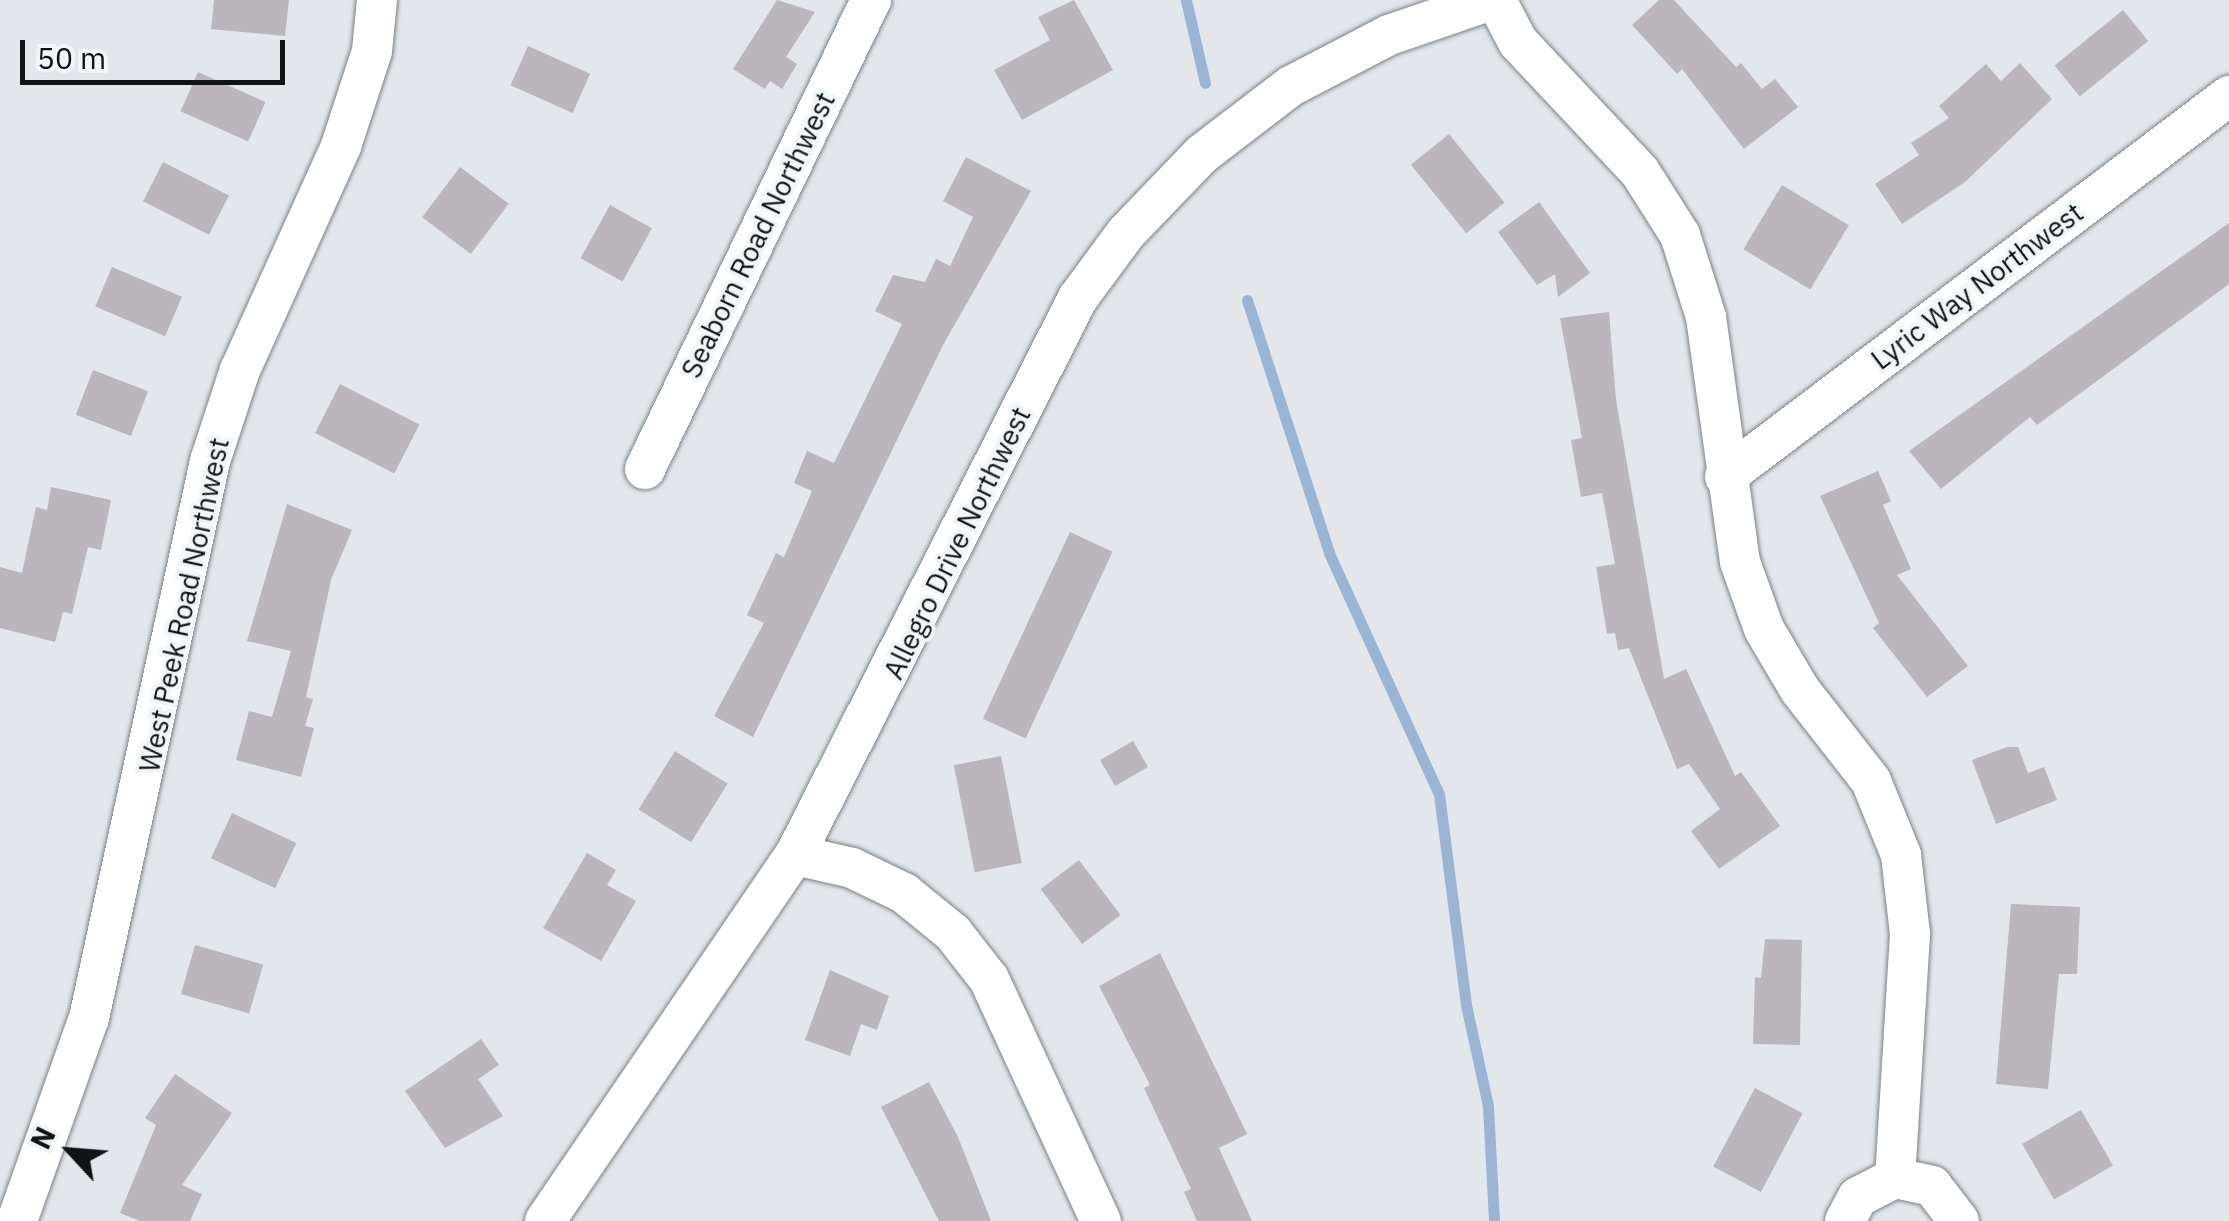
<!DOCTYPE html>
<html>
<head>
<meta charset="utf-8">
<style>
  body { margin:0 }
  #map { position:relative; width:2229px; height:1221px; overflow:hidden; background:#e3e7eb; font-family:"IBM Plex Sans",sans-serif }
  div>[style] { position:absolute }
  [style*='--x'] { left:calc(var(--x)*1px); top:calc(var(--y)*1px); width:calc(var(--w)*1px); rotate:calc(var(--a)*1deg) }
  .stream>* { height:11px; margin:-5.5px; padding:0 5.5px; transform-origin:5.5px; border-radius:5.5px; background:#99b5d3 }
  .building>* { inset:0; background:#bab6bb; transform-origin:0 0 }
  .roads { filter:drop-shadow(0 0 2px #7d8185) drop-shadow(0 0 2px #7d8185) }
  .street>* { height:40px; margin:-20px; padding:0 20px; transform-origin:20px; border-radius:20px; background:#fff }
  span { translate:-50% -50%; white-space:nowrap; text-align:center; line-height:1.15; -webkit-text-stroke:8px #f0f5f8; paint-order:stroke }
  .street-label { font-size:28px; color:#121314 }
  .north { position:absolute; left:20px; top:1101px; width:100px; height:100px; -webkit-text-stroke:8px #f0f5f8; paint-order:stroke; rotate:296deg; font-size:28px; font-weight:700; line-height:40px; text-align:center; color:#121314 }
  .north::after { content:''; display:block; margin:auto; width:35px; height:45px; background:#121314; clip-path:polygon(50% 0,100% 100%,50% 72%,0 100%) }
  .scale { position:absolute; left:20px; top:40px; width:265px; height:45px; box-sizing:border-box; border:5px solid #121314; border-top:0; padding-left:12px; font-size:30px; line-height:35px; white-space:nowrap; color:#121314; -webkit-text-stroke:8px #f0f5f8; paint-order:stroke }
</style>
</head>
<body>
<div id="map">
  <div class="stream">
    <div style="--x:1186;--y:0;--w:85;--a:77.1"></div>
    <div style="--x:1247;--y:300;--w:266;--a:72"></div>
    <div style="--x:1329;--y:553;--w:265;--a:65.5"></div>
    <div style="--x:1439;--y:794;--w:213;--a:82.7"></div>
    <div style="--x:1466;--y:1005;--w:103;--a:77.7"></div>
    <div style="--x:1488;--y:1106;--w:115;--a:87"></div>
  </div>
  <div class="building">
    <div style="clip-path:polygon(214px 0,289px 0,285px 36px,211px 29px)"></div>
    <div style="clip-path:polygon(777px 0,815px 12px,786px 57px,797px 64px,782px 89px,770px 81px,765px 89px,733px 69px)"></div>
    <div style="clip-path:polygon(1074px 0,1113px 70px,1022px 120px,994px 70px,1050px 40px,1038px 17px)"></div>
    <div style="clip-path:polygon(1659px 0,1674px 0,1736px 67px,1741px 63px,1762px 89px,1775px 79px,1798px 107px,1744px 149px,1682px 69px,1677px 74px,1632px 25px)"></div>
    <div style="left:2123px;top:10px;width:40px;height:88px;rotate:51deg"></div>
    <div style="left:528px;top:46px;width:68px;height:43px;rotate:24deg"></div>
    <div style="clip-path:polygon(2020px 63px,2052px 99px,1965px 182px,1902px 224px,1875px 184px,1919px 155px,1911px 143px,1949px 118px,1939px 106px,1986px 64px,2001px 81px)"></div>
    <div style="left:198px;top:72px;width:74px;height:43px;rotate:24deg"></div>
    <div style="left:1449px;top:134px;width:88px;height:49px;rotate:51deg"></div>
    <div style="clip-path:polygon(966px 157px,1031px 191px,943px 345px,753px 737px,714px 716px,764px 623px,747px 615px,776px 553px,784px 557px,812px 491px,794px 483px,807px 451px,834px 463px,902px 324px,875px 311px,893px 275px,925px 282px,936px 259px,950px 266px,973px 217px,943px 201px)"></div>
    <div style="left:163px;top:162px;width:74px;height:44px;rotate:27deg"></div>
    <div style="left:460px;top:167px;width:61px;height:63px;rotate:37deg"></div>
    <div style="left:1782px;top:185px;width:78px;height:75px;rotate:31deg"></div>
    <div style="clip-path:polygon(1539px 202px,1590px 273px,1558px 297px,1555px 274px,1537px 285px,1498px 232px)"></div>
    <div style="left:610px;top:205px;width:48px;height:61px;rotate:29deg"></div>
    <div style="clip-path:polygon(2229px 223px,2229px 284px,2037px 425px,2030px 417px,1941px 489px,1909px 451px)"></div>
    <div style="left:112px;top:267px;width:76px;height:43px;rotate:23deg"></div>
    <div style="clip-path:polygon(1609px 312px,1616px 400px,1664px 679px,1686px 669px,1735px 776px,1741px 772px,1780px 826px,1719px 869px,1691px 831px,1720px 809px,1689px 764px,1677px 769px,1629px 648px,1618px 650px,1615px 633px,1607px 634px,1596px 567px,1615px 564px,1602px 493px,1581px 497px,1571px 440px,1582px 438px,1560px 318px)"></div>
    <div style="left:93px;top:370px;width:59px;height:48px;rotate:21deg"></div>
    <div style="left:340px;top:384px;width:89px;height:55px;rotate:27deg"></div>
    <div style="clip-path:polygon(1878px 471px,1891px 501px,1883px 505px,1911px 569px,1897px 575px,1968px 666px,1927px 697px,1873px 628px,1879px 623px,1820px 496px)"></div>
    <div style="clip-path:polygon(51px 487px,111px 500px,101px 550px,88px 547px,72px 614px,63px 612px,55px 642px,0 628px,0 567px,22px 573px,36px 507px,47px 510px)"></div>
    <div style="clip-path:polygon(287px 504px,352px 530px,331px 580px,306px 697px,313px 699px,305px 726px,314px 728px,301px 777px,236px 760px,249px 711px,272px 717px,291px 651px,247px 641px)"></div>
    <div style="left:1070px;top:532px;width:47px;height:206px;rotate:25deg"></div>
    <div style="left:1133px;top:741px;width:30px;height:38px;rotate:60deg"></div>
    <div style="clip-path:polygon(2007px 747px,2018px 747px,2028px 773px,2044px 767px,2057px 800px,1996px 824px,1972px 760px)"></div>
    <div style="left:675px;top:751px;width:62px;height:69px;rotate:32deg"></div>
    <div style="left:1001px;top:756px;width:109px;height:48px;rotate:79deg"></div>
    <div style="left:232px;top:813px;width:71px;height:50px;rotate:25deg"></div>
    <div style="clip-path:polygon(587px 853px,616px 870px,607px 885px,636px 901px,601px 961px,543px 928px)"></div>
    <div style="left:1079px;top:860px;width:69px;height:48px;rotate:53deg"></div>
    <div style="clip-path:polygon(2011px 904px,2080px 907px,2077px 974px,2059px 974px,2048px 1089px,1996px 1084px)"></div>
    <div style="clip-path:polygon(1765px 939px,1802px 940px,1800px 1045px,1753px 1044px,1755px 977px,1761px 978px)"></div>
    <div style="left:195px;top:945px;width:71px;height:51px;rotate:16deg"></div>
    <div style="clip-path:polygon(1160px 953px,1247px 1134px,1219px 1148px,1252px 1221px,1197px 1221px,1184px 1192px,1191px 1189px,1144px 1088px,1150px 1085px,1099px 986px)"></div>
    <div style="clip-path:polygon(830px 970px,889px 996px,877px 1030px,861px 1024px,850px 1056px,805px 1040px)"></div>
    <div style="clip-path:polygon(481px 1039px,499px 1065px,478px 1079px,503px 1116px,445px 1148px,405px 1091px)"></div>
    <div style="clip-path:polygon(175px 1074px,232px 1113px,182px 1185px,202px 1194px,190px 1221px,140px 1221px,120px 1213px,156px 1125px,145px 1118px)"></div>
    <div style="clip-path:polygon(929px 1082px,958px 1137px,991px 1221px,939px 1221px,881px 1107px)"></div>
    <div style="left:1755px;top:1088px;width:54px;height:89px;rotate:28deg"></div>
    <div style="left:2081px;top:1110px;width:64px;height:68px;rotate:60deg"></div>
  </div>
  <div class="roads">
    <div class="street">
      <div style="--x:1496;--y:0;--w:47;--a:62.4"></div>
      <div style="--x:1518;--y:42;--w:178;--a:46.8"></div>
      <div style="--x:1640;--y:172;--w:75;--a:57.6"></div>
      <div style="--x:1680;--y:235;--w:86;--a:72.4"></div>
      <div style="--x:1706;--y:317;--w:247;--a:82.1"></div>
      <div style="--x:1740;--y:562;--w:71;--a:70.3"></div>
      <div style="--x:1764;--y:629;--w:71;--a:59.5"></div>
      <div style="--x:1800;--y:690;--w:115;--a:52"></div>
      <div style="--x:1871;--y:781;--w:80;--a:67.9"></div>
      <div style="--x:1901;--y:855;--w:80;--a:83.5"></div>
      <div style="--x:1910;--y:934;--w:244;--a:93.5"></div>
      <div style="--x:645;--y:469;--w:521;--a:-64.27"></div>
      <div style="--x:1725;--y:477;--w:632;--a:-37.09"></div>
      <div style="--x:795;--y:855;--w:58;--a:12.8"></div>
      <div style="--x:852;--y:868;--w:58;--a:25.7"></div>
      <div style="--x:904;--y:893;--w:63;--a:39.2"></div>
      <div style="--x:953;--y:933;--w:58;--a:52"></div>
      <div style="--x:989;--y:979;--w:267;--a:65.2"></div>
      <div style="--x:17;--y:1221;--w:215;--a:-70.5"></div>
      <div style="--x:89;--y:1018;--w:570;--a:-77.74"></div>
      <div style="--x:210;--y:461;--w:96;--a:-71.8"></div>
      <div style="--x:240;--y:370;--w:246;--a:-65.7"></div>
      <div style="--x:341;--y:146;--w:100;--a:-71.9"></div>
      <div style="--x:372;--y:51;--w:51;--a:-84.4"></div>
      <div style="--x:545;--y:1221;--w:443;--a:-55.7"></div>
      <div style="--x:795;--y:855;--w:625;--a:-63.07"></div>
      <div style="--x:1078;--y:298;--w:81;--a:-53.6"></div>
      <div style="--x:1126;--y:233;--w:110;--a:-46.1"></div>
      <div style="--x:1202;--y:154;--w:112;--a:-37.4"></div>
      <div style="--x:1291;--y:86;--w:110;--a:-27.5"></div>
      <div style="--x:1389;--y:35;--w:108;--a:-18.9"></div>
      <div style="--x:1845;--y:1221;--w:27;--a:-62"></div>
      <div style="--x:1858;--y:1197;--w:42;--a:-27.2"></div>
      <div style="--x:1895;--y:1178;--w:38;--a:12"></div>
      <div style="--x:1932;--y:1186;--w:44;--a:52.4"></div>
    </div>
  </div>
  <div class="street-label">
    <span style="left:758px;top:235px;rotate:-64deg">Seaborn Road Northwest</span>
    <span style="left:1977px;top:286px;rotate:-37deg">Lyric Way Northwest</span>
    <span style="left:957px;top:543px;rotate:-64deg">Allegro Drive Northwest</span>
    <span style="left:184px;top:605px;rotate:-78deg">West Peek Road Northwest</span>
  </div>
  <div class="north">N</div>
  <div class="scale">50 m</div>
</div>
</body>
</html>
